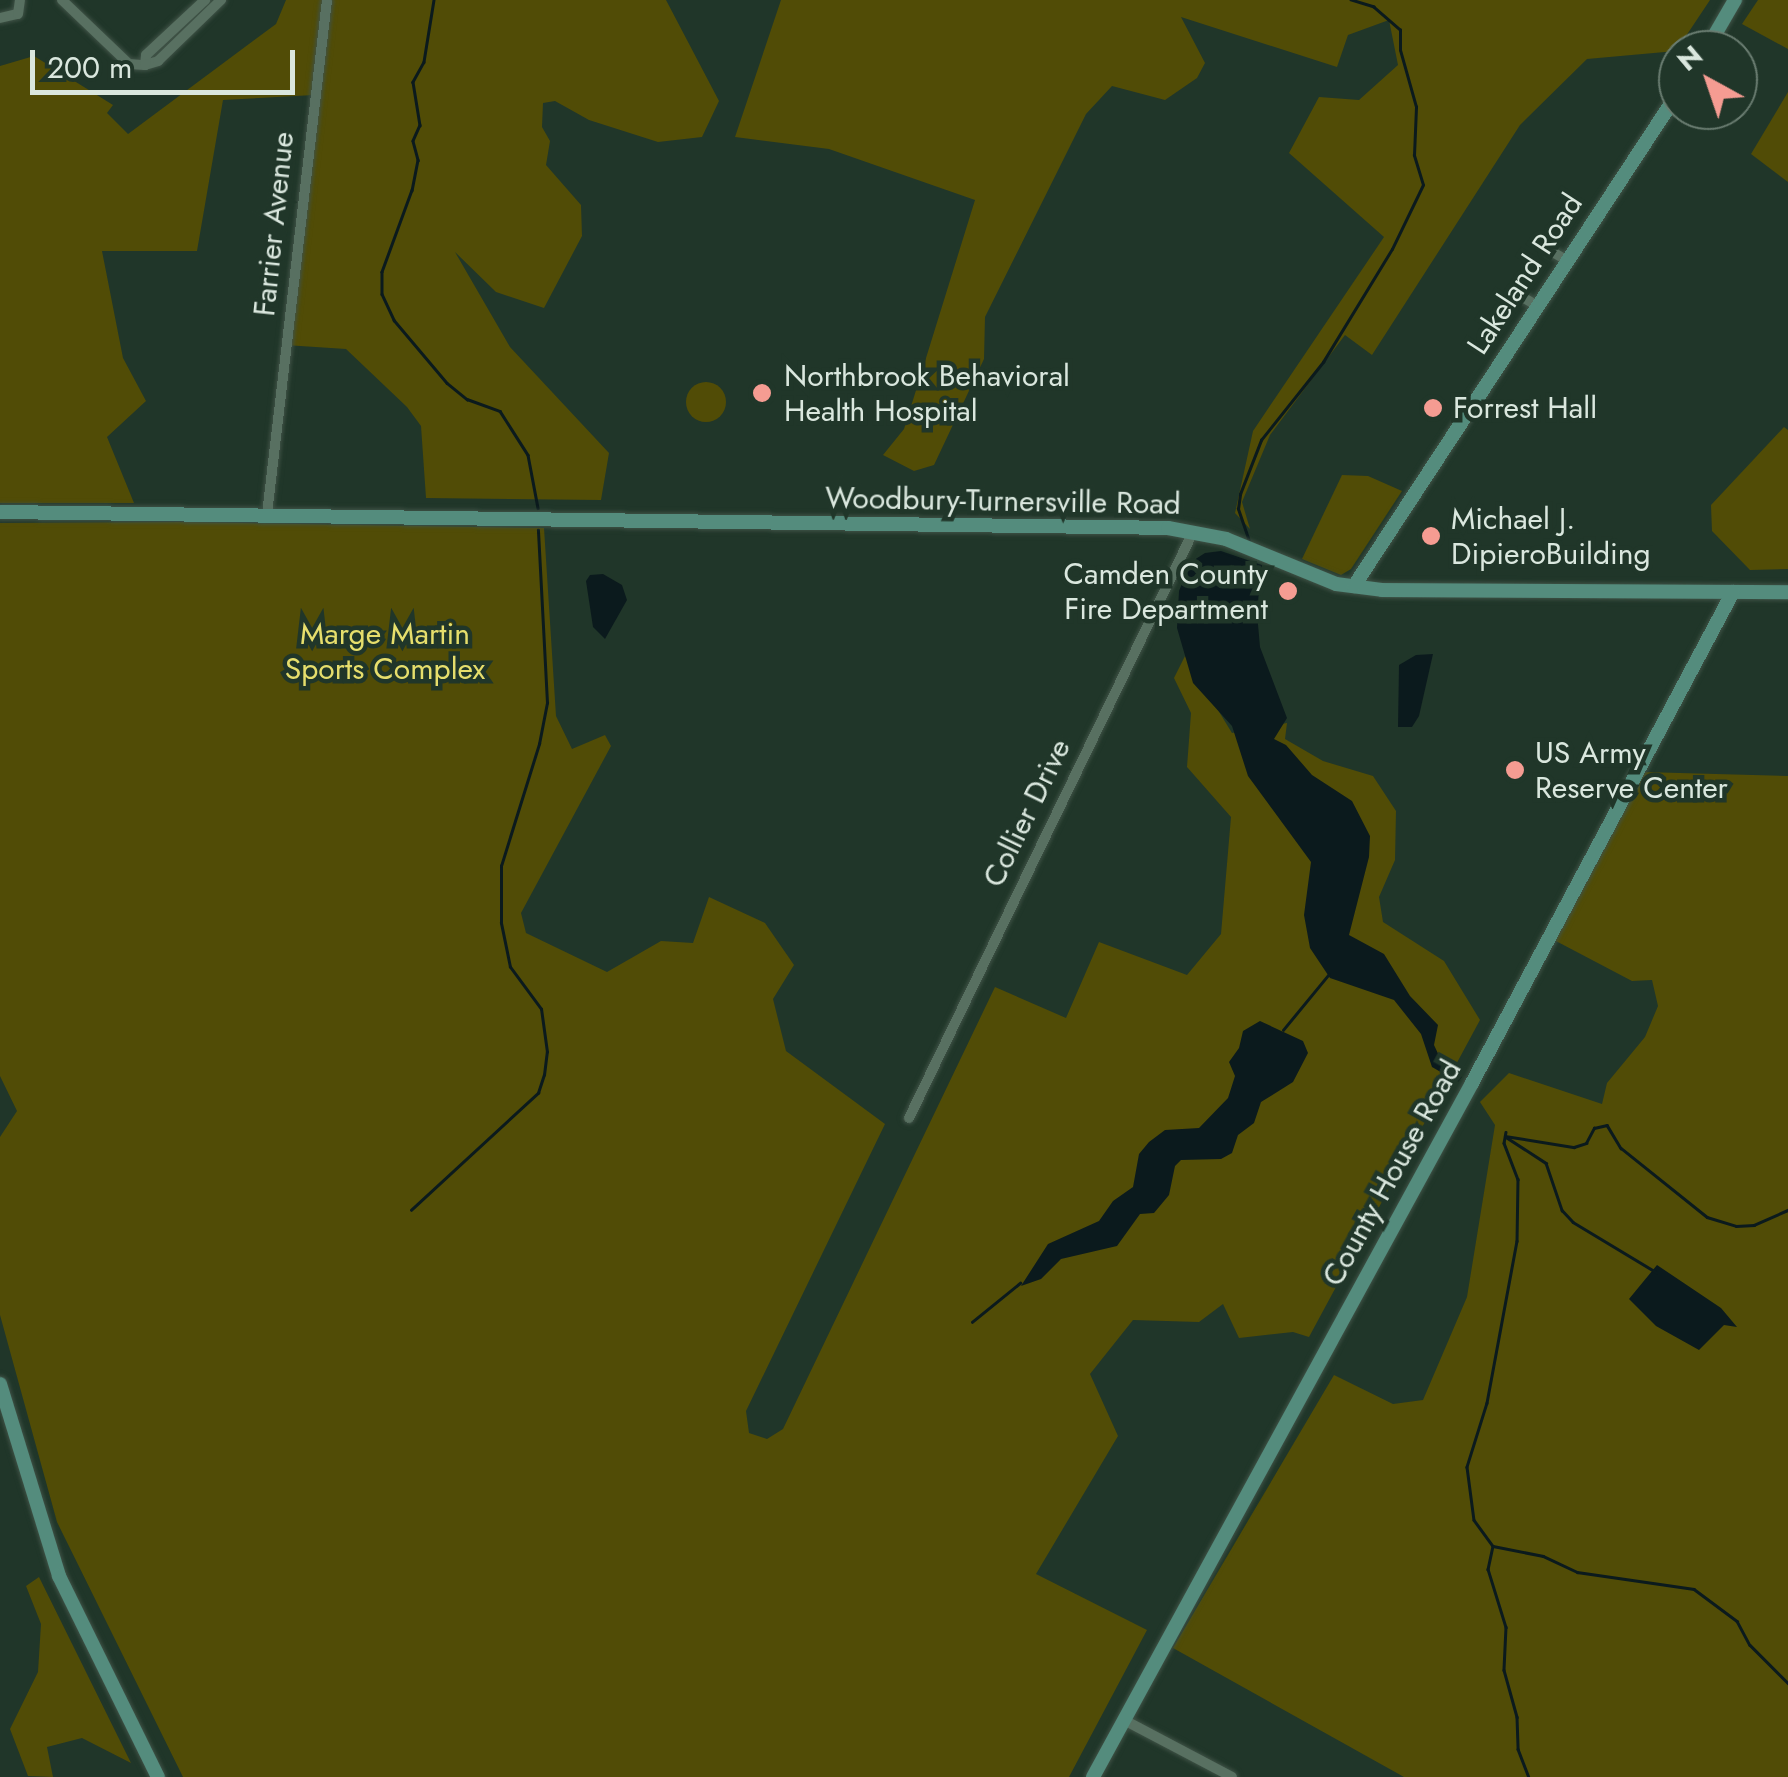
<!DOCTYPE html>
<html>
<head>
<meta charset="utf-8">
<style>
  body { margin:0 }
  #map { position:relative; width:1788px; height:1777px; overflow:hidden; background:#203629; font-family:Jost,sans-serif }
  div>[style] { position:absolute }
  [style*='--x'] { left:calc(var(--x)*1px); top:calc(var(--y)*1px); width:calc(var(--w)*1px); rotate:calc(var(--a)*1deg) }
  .green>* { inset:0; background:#514c06 }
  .round { border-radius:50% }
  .water>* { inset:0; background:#0b1a1d }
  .stream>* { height:2.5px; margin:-1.25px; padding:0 1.25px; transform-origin:1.25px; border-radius:1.25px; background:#0b1a1d }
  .roads { filter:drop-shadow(0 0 2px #3f5246) drop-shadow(0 0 2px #3f5246) }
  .street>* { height:10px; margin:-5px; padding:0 5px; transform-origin:5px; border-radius:5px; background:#587061 }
  .secondary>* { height:14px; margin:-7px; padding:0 7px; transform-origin:7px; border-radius:7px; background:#548c7d }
  .dots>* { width:28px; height:28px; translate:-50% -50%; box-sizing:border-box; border:5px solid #203629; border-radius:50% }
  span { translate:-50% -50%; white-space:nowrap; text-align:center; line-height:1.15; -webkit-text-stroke:9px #203629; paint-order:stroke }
  .street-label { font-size:30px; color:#dae7de }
  .poi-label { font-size:30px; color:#dae7de }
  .left { translate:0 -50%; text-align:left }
  .right { translate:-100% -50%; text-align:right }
  .park-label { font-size:30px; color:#e6de6c }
  .north { position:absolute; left:1658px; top:30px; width:100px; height:100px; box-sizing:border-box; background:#203629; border:2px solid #6a7d71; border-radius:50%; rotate:320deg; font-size:28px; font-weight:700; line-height:40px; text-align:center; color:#dae7de }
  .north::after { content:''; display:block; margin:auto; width:35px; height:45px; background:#f59c92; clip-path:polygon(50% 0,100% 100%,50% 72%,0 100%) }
  .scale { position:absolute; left:30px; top:50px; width:265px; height:45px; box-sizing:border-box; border:5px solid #dae7de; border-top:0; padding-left:12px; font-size:30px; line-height:35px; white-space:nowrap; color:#dae7de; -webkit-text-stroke:8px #203629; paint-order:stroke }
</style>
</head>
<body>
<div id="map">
  <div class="green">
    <div style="clip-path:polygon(286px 0,666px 0,719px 101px,702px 137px,658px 142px,589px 120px,555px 101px,543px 103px,542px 127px,550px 141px,546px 165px,581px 205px,582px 236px,544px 308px,496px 292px,455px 252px,510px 347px,609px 453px,601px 500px,426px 498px,421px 426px,407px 407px,346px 349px,285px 345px,314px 95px,223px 100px,197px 251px,102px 251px,123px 358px,146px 401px,107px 437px,134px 503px,0 503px,0 66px,34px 56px,113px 105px,107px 113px,128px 134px,276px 24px)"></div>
    <div style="clip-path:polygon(781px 0,1710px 0,1676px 51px,1587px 59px,1520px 125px,1372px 355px,1345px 335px,1270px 435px,1242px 502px,1250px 529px,1235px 513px,1253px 431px,1384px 237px,1289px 153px,1319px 97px,1359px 100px,1398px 65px,1389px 20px,1348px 35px,1337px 67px,1181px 17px,1205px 63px,1197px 78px,1165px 100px,1112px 86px,1086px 114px,985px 317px,984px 359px,934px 465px,914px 471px,883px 455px,904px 429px,975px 200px,829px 149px,735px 137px)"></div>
    <div style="clip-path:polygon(1758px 0,1788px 0,1788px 49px,1742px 24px)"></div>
    <div style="clip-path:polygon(1788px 92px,1788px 182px,1751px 154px)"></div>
    <div class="round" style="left:686px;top:382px;width:40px;height:40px"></div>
    <div style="clip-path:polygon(1784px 427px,1788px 430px,1788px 569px,1750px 570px,1712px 531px,1711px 505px)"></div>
    <div style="clip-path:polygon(1342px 475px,1368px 476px,1402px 491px,1351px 569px,1341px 575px,1302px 559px)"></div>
    <div style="clip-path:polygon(181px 522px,544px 528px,556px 716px,572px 749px,605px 735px,611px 746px,521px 913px,526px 933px,607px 972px,661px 941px,693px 943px,709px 897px,765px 923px,794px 965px,773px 999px,786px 1051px,885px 1124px,746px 1411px,749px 1433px,767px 1439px,783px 1429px,995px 987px,1066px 1018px,1099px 942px,1187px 975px,1221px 934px,1231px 817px,1187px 767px,1191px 713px,1174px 678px,1185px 656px,1232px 733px,1287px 723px,1285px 739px,1323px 761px,1373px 776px,1396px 811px,1395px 860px,1379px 897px,1383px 922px,1444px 961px,1480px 1020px,1309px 1337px,1293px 1332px,1239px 1338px,1223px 1304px,1199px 1322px,1133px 1320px,1090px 1374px,1118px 1436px,1036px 1574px,1147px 1630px,1069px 1777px,183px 1777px,57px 1522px,0 1315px,0 1137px,17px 1111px,0 1076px,0 523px)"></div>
    <div style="clip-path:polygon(1643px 772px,1788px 776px,1788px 1777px,1404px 1777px,1173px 1648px,1334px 1375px,1393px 1404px,1423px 1400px,1467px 1297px,1495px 1125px,1480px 1102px,1509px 1073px,1602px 1104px,1607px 1083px,1645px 1037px,1658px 1006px,1652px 980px,1632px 981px,1554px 940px)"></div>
    <div style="clip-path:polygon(39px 1577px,131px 1763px,82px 1738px,47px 1747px,53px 1777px,28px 1776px,10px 1729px,38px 1672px,41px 1624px,26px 1586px)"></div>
  </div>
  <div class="water">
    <div style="clip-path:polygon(1221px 551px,1262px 565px,1257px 613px,1260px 647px,1287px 718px,1274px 739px,1286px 745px,1312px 775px,1352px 801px,1370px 836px,1369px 857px,1349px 935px,1384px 954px,1410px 996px,1438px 1025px,1434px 1045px,1441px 1060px,1462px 1077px,1458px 1082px,1432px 1067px,1421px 1034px,1394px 1000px,1330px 978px,1310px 948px,1304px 915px,1311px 862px,1248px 776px,1232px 726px,1193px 683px,1177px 628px,1179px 591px,1191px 562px,1205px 553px)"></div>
    <div style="clip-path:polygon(603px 574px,622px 585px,627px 600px,605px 639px,593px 627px,586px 581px,590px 575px)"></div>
    <div style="clip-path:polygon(1433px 654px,1419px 716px,1412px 727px,1398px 727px,1399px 665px,1416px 655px)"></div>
    <div style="clip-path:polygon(1260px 1021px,1303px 1041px,1308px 1053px,1293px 1082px,1261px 1102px,1254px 1123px,1238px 1135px,1232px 1153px,1221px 1159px,1181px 1160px,1175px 1166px,1169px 1195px,1154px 1213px,1140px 1214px,1117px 1246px,1061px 1259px,1041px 1279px,1021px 1286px,1048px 1244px,1099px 1221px,1113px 1201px,1133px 1187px,1139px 1154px,1149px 1142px,1165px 1130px,1199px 1128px,1228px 1098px,1235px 1076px,1229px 1062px,1239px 1048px,1243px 1031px)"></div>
    <div style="clip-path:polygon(1657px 1265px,1721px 1308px,1737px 1327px,1724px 1325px,1699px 1350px,1656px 1326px,1629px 1299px)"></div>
  </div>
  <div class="stream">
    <div style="--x:434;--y:0;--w:63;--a:99.2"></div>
    <div style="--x:424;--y:62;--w:23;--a:119"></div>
    <div style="--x:413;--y:82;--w:44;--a:80.8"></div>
    <div style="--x:420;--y:125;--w:17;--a:114"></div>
    <div style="--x:413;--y:141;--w:20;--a:75"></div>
    <div style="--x:418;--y:160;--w:31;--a:101"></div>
    <div style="--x:412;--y:190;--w:87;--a:110.1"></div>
    <div style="--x:382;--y:272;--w:22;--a:90"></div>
    <div style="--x:382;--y:294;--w:29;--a:65"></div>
    <div style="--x:394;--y:320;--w:82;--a:49.9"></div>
    <div style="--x:447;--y:383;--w:26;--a:39"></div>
    <div style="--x:467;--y:399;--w:35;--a:20"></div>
    <div style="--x:500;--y:411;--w:52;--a:57.5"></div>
    <div style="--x:528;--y:455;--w:54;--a:79.3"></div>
    <div style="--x:1249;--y:541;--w:34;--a:-109"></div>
    <div style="--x:1238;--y:509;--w:15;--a:-82"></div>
    <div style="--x:1240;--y:494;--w:58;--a:-68.7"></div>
    <div style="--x:1261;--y:440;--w:100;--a:-51.5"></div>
    <div style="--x:1323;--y:362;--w:132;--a:-58.6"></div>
    <div style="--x:1392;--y:249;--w:71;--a:-64.2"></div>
    <div style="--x:1423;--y:185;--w:31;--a:-107"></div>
    <div style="--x:1414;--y:155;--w:48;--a:-87.6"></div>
    <div style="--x:1416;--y:107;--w:59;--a:-105.7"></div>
    <div style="--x:1400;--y:50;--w:20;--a:-90"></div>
    <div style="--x:1400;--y:30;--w:35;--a:-139"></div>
    <div style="--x:1374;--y:7;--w:24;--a:-163"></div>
    <div style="--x:1283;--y:1030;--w:72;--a:-50.6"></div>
    <div style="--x:1506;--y:1132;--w:11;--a:100"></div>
    <div style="--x:1504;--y:1143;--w:39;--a:69"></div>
    <div style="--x:1518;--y:1179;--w:62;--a:90.9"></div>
    <div style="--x:1517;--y:1241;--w:165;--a:100.5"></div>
    <div style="--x:1487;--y:1403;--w:67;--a:107.4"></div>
    <div style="--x:1467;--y:1467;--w:53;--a:82.5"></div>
    <div style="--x:1474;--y:1520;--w:32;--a:54"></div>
    <div style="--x:1493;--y:1546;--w:24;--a:102"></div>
    <div style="--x:1488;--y:1569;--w:61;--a:72.8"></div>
    <div style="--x:1506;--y:1627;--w:43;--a:92.7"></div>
    <div style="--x:1504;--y:1670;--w:49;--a:74.5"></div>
    <div style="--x:1517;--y:1717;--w:32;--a:88"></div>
    <div style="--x:1518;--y:1749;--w:30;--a:69"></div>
    <div style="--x:1505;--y:1136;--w:70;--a:9.1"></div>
    <div style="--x:1574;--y:1147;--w:13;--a:-18"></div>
    <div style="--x:1586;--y:1143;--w:17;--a:-62"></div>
    <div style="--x:1594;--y:1128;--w:13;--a:-13"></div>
    <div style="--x:1607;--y:1125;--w:27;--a:59"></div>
    <div style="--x:1621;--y:1148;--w:110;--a:38.7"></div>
    <div style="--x:1707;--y:1217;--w:30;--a:17"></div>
    <div style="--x:1736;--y:1226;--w:18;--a:-3"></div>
    <div style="--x:1754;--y:1225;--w:37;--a:-24"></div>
    <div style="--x:1506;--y:1137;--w:48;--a:33"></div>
    <div style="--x:1546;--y:1163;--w:50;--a:71.2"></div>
    <div style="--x:1562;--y:1210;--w:16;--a:47"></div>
    <div style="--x:1573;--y:1222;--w:97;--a:31.1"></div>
    <div style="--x:411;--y:1210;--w:173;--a:-42.7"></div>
    <div style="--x:538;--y:1093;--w:19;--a:-72"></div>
    <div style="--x:544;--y:1075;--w:23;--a:-83"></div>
    <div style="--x:547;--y:1052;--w:43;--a:-97.9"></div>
    <div style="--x:541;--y:1009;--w:52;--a:-126.4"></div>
    <div style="--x:510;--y:967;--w:45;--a:-101.6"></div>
    <div style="--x:501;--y:923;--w:57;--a:-90"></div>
    <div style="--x:501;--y:866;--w:128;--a:-72.7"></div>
    <div style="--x:539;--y:744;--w:42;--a:-79"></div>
    <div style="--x:547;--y:703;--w:173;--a:-93"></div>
    <div style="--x:972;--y:1322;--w:62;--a:-39.1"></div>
    <div style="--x:1493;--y:1546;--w:51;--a:11.3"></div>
    <div style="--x:1543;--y:1556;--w:38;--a:25"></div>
    <div style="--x:1577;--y:1572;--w:118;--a:8.3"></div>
    <div style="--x:1694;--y:1589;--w:54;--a:36.7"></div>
    <div style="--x:1737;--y:1621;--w:27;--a:62"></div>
    <div style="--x:1750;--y:1645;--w:54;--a:45"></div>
  </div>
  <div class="roads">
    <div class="street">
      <div style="--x:62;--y:0;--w:93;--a:43.7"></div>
      <div style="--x:129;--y:64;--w:16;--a:4"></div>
      <div style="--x:145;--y:65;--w:14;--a:-17"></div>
      <div style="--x:158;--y:61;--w:88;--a:-44.1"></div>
      <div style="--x:0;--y:18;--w:18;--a:-13"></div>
      <div style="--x:18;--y:14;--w:14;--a:-82"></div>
      <div style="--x:145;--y:65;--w:10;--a:-84"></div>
      <div style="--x:146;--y:55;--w:81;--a:-43"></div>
      <div style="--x:1549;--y:250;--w:20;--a:30"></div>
      <div style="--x:1519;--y:295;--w:21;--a:31"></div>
      <div style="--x:267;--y:514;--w:517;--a:-83.34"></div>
      <div style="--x:909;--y:1118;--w:651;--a:-64.14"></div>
      <div style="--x:1124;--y:1720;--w:122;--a:27.8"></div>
    </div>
    <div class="secondary">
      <div style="--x:1706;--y:50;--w:58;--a:-59.9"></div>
      <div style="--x:0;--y:512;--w:1168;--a:0.78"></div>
      <div style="--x:1168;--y:528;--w:59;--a:10.7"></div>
      <div style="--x:1226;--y:539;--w:119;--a:22.2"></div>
      <div style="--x:1336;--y:584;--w:46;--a:7.4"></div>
      <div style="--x:1382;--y:590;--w:406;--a:0.3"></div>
      <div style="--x:1354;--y:586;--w:590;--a:-56.69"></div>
      <div style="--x:0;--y:1384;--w:201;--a:72.9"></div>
      <div style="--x:59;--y:1576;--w:224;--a:63.8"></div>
      <div style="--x:1093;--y:1777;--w:791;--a:-61.36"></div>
      <div style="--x:1472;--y:1083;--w:556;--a:-62.01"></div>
    </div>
  </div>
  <div class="dots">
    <div style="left:762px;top:393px;background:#f59c92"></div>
    <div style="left:1433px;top:408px;background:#f59c92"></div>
    <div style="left:1431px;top:536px;background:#f59c92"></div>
    <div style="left:1288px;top:591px;background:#f59c92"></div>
    <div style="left:1515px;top:770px;background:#f59c92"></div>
  </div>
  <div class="street-label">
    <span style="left:274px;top:224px;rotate:-84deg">Farrier Avenue</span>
    <span style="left:1525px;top:274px;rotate:-57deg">Lakeland Road</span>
    <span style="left:1003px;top:501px;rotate:1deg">Woodbury-Turnersville Road</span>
    <span style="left:1027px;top:813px;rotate:-64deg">Collier Drive</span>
    <span style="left:1392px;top:1173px;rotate:-61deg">County House Road</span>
  </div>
  <div class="poi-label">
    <span class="left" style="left:784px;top:393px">Northbrook Behavioral<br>Health Hospital</span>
    <span class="left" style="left:1453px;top:408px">Forrest Hall</span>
    <span class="left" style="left:1451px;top:536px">Michael J.<br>DipieroBuilding</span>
    <span class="right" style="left:1268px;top:591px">Camden County<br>Fire Department</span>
    <span class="left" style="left:1535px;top:770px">US Army<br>Reserve Center</span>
  </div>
  <div class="park-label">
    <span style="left:385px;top:651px">Marge Martin<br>Sports Complex</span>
  </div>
  <div class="north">N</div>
  <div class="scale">200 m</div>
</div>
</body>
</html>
